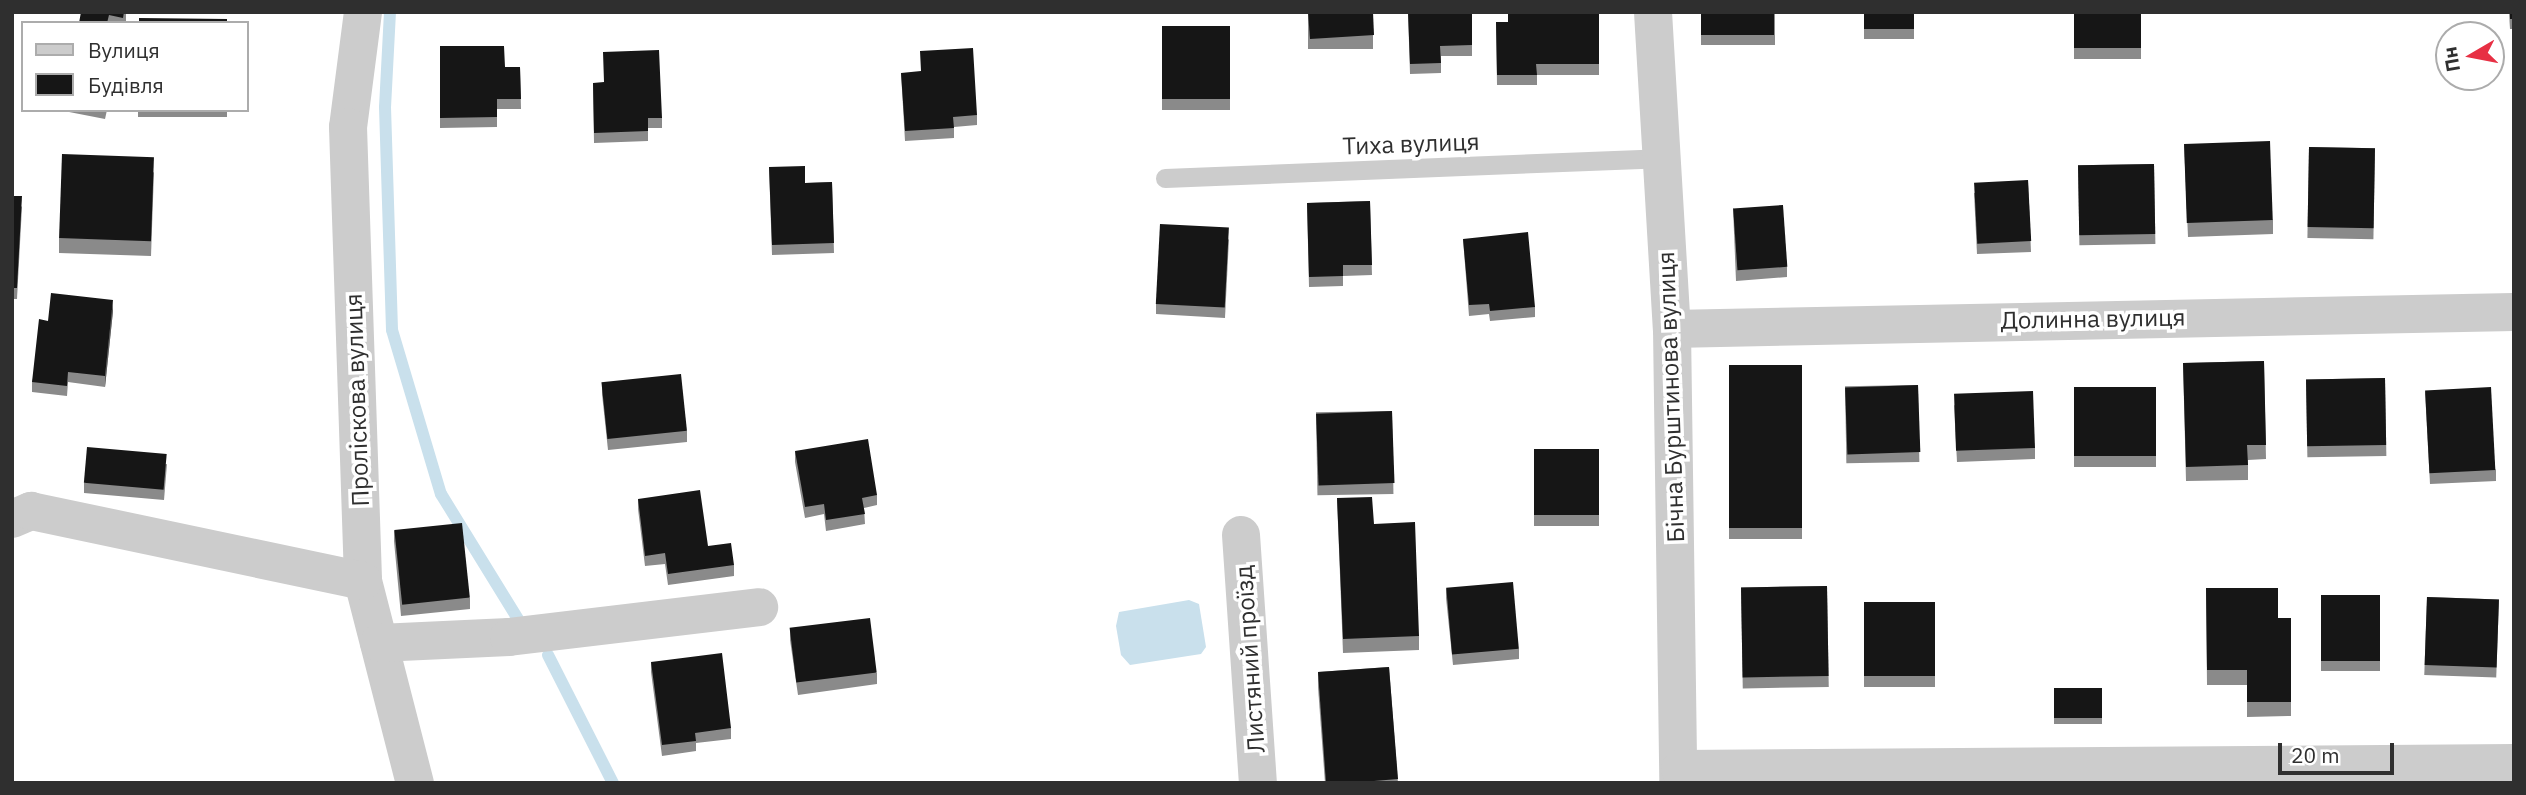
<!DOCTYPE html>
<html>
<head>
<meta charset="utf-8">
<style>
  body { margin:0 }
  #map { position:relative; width:2526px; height:795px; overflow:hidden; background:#fff; font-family:"IBM Plex Sans",sans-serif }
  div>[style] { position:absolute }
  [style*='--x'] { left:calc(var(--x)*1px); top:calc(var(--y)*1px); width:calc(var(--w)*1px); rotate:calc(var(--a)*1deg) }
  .water>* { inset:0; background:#c9e0ec }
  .stream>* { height:12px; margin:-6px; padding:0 6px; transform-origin:6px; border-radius:6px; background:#c9e0ec }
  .service>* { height:19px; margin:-9.5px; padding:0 9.5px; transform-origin:9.5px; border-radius:9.5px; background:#ccc }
  .minor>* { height:38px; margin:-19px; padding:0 19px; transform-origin:19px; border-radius:19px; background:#ccc }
  .wall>* { inset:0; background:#8a8a8a; transform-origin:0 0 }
  .shaded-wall>* { inset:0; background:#5c5c5c }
  .building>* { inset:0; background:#161616; transform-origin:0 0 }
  span { translate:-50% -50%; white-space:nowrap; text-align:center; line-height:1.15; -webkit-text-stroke:7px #fff; paint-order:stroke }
  .street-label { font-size:24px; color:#2f2f2f }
  .frame { position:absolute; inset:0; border:14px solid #2f2f2f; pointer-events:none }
  .legend { position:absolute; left:21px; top:21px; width:228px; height:91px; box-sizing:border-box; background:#fff; border:2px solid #acacac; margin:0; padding:9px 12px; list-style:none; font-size:21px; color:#2f2f2f }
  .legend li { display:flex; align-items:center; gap:14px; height:35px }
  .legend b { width:35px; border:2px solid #acacac }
  .north { position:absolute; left:2435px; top:21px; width:70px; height:70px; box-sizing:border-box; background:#fff; border:2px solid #acacac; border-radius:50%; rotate:260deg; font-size:19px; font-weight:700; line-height:28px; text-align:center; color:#2f2f2f }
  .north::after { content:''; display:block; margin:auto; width:24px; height:32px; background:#e73044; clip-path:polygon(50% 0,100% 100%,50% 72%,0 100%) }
  .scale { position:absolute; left:2278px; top:743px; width:116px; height:32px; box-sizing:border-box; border:4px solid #2f2f2f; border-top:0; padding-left:9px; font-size:21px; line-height:24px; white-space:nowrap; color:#2f2f2f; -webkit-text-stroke:5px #fff; paint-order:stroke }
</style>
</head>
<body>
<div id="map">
  <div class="water">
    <div style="clip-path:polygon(1189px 600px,1199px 604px,1206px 647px,1201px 654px,1130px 665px,1121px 655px,1116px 626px,1119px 612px)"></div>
  </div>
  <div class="stream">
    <div style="--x:390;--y:12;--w:95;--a:93"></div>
    <div style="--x:385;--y:107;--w:223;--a:88.2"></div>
    <div style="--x:392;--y:330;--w:171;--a:73.4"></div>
    <div style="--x:441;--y:494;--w:147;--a:58.4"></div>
    <div style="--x:548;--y:655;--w:144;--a:63.1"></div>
  </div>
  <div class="service">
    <div style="--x:1165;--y:178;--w:495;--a:-2.3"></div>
  </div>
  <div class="minor">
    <div style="--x:363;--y:12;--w:116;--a:97.4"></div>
    <div style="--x:348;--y:127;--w:454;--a:88.1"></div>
    <div style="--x:363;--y:581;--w:209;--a:75.6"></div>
    <div style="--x:1653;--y:12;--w:318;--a:86.6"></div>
    <div style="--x:1672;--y:329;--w:454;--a:89.2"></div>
    <div style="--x:1672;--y:329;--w:842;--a:-1.16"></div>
    <div style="--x:12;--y:519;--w:21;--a:-23"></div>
    <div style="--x:31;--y:511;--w:339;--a:11.9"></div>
    <div style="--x:1241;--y:535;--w:249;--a:86.1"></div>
    <div style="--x:379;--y:643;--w:130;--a:-2.6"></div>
    <div style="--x:509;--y:637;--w:252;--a:-6.8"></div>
    <div style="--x:1680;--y:769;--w:834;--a:-0.41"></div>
  </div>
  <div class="wall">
    <div style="left:81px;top:12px;width:45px;height:11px"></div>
    <div style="left:1308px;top:12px;width:65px;height:37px"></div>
    <div style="clip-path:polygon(1408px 12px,1472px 12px,1472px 56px,1441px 56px,1441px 73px,1410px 74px)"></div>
    <div style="clip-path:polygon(1599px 12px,1599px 75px,1537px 75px,1537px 85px,1497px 85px,1496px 22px,1508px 22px)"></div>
    <div style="left:1701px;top:12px;width:74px;height:33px"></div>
    <div style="left:1864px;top:12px;width:50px;height:27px"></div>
    <div style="left:2074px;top:12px;width:67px;height:47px"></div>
    <div style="clip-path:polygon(2509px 12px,2514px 12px,2514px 29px,2510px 29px)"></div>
    <div style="left:1162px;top:26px;width:68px;height:84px"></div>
    <div style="clip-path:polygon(440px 46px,505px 67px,520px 67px,521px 109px,497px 109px,497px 127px,440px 128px)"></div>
    <div style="clip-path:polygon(901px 73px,977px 115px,977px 125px,954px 127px,954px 138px,905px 141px)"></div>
    <div style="clip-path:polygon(593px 83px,662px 118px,662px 128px,648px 128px,648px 141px,594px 143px)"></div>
    <div style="clip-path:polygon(64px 110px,107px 110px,105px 119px,64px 111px)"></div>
    <div style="left:138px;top:110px;width:89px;height:7px"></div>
    <div style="clip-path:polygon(2184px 144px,2273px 220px,2273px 234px,2188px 237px)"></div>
    <div style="left:2309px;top:147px;width:66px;height:91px;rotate:1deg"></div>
    <div style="left:2154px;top:164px;width:80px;height:76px;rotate:89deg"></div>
    <div style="clip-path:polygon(769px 167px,805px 183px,832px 182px,834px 253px,772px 255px)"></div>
    <div style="clip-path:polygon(154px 172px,151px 256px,59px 253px,59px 238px)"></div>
    <div style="clip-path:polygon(2028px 180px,2031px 252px,1977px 254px,1974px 193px)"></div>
    <div style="clip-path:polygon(12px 196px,22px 207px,17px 299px,12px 299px)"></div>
    <div style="clip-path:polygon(1370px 201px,1372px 275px,1343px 276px,1343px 286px,1309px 287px,1307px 203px)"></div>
    <div style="clip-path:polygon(1733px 208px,1787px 267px,1787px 277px,1736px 281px)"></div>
    <div style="clip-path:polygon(1229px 239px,1225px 318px,1156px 314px,1156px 304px)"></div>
    <div style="clip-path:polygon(1463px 239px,1535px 307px,1535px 317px,1490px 321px,1489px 314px,1469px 316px)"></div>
    <div style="clip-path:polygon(113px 311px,105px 387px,68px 382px,67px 396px,32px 392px,32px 382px,48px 321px)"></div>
    <div style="clip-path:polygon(2264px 361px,2266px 459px,2248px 460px,2248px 480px,2186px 481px,2183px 363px)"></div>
    <div style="left:1802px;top:365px;width:174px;height:73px;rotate:90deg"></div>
    <div style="left:2385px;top:378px;width:78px;height:79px;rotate:89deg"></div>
    <div style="clip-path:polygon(602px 383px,687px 431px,687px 442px,608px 450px,602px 394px)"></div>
    <div style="left:1918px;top:385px;width:77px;height:73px;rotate:89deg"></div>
    <div style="left:2156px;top:387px;width:80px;height:82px;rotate:90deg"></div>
    <div style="clip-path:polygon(2425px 391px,2496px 470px,2496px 481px,2430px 484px)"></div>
    <div style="clip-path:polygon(1954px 405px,2035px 448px,2035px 459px,1957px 462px)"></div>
    <div style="left:1392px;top:411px;width:83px;height:76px;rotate:89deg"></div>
    <div style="left:1534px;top:449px;width:65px;height:77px"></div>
    <div style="clip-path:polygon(795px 451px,877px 495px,877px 505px,864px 508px,865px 524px,826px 531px,824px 514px,805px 518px,795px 462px)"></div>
    <div style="clip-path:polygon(167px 464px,164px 500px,84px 493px,84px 483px)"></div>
    <div style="clip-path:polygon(1337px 498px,1419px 636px,1419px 650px,1343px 653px)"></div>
    <div style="clip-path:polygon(638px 499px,708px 546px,734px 565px,734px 576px,668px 585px,665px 564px,645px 566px,638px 509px)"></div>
    <div style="clip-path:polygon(394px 530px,470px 598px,470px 609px,401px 616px,394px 541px)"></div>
    <div style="left:1827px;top:586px;width:101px;height:86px;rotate:89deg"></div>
    <div style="clip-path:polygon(1446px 588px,1519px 649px,1519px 659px,1453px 665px,1446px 598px)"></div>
    <div style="clip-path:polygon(2206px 588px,2278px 618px,2291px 618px,2291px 716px,2247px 717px,2247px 685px,2207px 685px)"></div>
    <div style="left:2380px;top:595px;width:76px;height:59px;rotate:90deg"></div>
    <div style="left:2427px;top:597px;width:72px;height:78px;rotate:2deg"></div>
    <div style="left:1864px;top:602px;width:71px;height:85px"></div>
    <div style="clip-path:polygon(790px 629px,877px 673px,877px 684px,798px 695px,790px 640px)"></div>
    <div style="clip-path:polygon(651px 662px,731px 728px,731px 739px,696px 743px,696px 751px,662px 756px,651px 672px)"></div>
    <div style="clip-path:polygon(1389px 667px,1398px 783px,1325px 783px,1318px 687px,1318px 672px)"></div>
    <div style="left:2102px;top:688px;width:36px;height:48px;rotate:90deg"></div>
  </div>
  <div class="shaded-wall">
    <div style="clip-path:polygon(113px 300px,113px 311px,105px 387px,105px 376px)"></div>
  </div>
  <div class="building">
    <div style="clip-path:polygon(81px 12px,124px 12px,123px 18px,109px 15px,107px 23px,79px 23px)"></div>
    <div style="clip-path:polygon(1308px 12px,1373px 12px,1374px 35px,1310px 39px)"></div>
    <div style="clip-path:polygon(1408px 12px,1472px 12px,1472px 45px,1440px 46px,1441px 63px,1410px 64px)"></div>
    <div style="clip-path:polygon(1508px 12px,1599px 12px,1599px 64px,1536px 64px,1537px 75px,1497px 75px,1496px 22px,1508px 22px)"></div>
    <div style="left:1701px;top:12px;width:73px;height:23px"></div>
    <div style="left:1864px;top:12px;width:50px;height:17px"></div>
    <div style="left:2074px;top:12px;width:67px;height:36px"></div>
    <div style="left:2510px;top:12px;width:4px;height:7px"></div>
    <div style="clip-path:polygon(139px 18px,227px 19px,227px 23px,139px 23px)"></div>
    <div style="left:1162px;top:26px;width:68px;height:73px"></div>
    <div style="clip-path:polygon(440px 46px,504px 46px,505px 67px,520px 67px,521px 99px,497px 99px,497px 117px,440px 118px)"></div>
    <div style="clip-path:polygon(973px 48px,977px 115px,953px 117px,954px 128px,905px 131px,901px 73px,921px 71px,920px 51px)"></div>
    <div style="clip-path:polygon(659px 50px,662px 118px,648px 118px,648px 131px,594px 133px,593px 83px,604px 82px,603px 52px)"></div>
    <div style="left:2270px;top:141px;width:79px;height:86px;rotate:88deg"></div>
    <div style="left:2309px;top:147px;width:66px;height:80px;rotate:1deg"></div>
    <div style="left:62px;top:154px;width:92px;height:84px;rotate:2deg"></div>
    <div style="left:2154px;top:164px;width:70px;height:76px;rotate:89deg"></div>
    <div style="clip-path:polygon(805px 166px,805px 183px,832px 182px,834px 243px,772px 245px,769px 167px)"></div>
    <div style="left:2028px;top:180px;width:61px;height:54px;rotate:87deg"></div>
    <div style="clip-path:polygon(12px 196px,22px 196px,17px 288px,12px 288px)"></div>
    <div style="clip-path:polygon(1370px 201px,1372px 265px,1343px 265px,1343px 276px,1309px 277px,1307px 203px)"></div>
    <div style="left:1783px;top:205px;width:62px;height:50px;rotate:86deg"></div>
    <div style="left:1160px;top:224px;width:69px;height:80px;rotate:3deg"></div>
    <div style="clip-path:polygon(1528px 232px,1535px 307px,1490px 311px,1489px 304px,1469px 305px,1463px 239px)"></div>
    <div style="clip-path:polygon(51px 293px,113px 300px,105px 376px,68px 372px,67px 386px,32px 382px,39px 319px,48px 321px)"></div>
    <div style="clip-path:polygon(2264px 361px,2266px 445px,2247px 445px,2248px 465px,2186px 467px,2183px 363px)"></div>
    <div style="left:1802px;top:365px;width:163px;height:73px;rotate:90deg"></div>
    <div style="left:681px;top:374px;width:57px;height:80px;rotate:84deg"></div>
    <div style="left:2385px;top:378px;width:67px;height:79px;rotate:89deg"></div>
    <div style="left:1918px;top:385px;width:67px;height:73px;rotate:88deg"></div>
    <div style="left:2156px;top:387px;width:69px;height:82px;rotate:90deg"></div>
    <div style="left:2491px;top:387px;width:83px;height:66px;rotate:87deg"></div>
    <div style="left:2033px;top:391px;width:57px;height:79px;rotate:88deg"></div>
    <div style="left:1392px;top:411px;width:72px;height:76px;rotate:88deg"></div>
    <div style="clip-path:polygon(868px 439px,877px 495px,862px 498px,865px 514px,826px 520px,824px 504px,805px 507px,795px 451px)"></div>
    <div style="left:87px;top:447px;width:80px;height:36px;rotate:5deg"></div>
    <div style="left:1534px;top:449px;width:65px;height:66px"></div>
    <div style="clip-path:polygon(700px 490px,708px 546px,731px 543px,734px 565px,668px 574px,665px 553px,645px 556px,638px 499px)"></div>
    <div style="clip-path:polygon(1372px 497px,1374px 524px,1415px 522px,1419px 636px,1343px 639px,1337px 498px)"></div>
    <div style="left:462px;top:523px;width:75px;height:68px;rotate:84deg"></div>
    <div style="left:1513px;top:582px;width:67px;height:67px;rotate:85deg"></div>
    <div style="left:1827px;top:586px;width:90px;height:86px;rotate:89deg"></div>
    <div style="clip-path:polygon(2206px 588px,2278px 588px,2278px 618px,2291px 618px,2291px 702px,2247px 702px,2247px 670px,2207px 670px)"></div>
    <div style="left:2380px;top:595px;width:66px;height:59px;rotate:90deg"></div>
    <div style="left:2427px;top:597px;width:72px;height:68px;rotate:2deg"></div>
    <div style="left:1864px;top:602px;width:71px;height:74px"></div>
    <div style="left:870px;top:618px;width:55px;height:81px;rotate:83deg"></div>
    <div style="clip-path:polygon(722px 653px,731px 728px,695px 733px,696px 741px,662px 745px,651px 662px)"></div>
    <div style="clip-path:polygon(1389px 667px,1398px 779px,1350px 783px,1326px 783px,1318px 672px)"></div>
    <div style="left:2102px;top:688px;width:30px;height:48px;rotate:90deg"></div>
  </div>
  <div class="street-label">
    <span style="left:1411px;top:144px;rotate:-2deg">Тиха вулиця</span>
    <span style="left:2093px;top:319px;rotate:-1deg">Долинна вулиця</span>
    <span style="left:1671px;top:397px;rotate:-92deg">Бічна Бурштинова вулиця</span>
    <span style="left:357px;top:400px;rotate:-92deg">Проліскова вулиця</span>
    <span style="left:1250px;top:659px;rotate:-94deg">Листяний проїзд</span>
  </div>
  <div class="frame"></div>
  <ul class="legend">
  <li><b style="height:9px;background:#ccc"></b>Вулиця</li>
  <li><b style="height:19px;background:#161616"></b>Будівля</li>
  </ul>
  <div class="north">Пн</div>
  <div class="scale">20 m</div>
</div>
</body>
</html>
